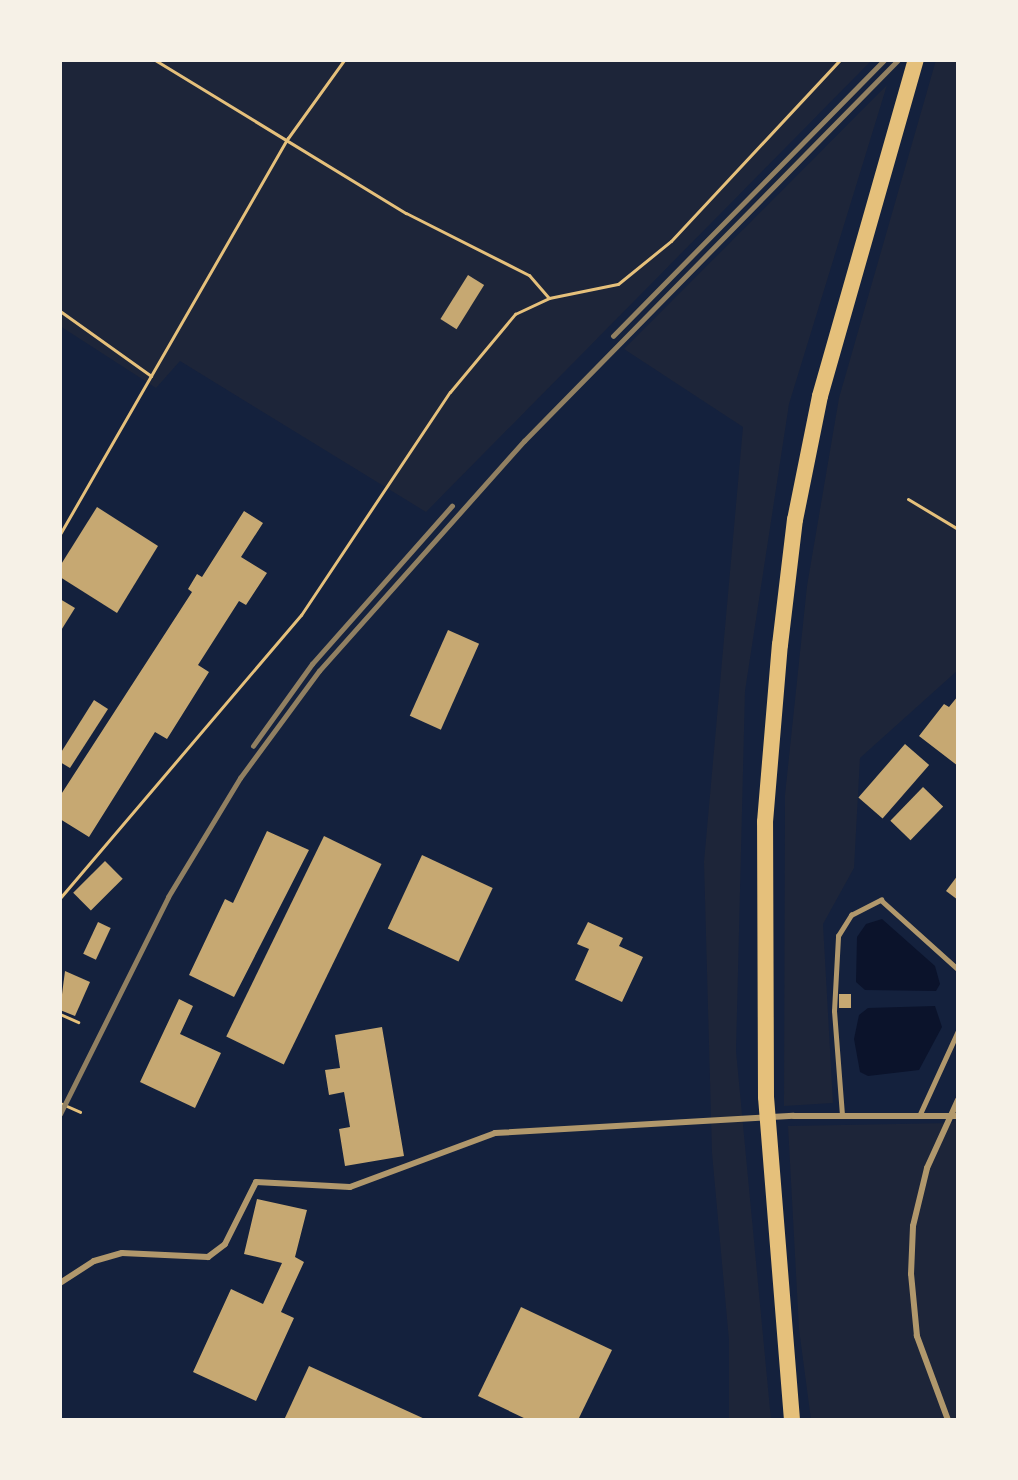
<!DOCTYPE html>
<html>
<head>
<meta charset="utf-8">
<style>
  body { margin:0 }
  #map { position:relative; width:1018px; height:1480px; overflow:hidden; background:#14213d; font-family:"Space Grotesk",sans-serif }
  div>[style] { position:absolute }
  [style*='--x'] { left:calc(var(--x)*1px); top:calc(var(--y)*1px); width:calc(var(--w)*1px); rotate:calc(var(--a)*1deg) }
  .green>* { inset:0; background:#1d2539 }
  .water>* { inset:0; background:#0b132b }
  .building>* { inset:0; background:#c6a872; transform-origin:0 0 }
  .path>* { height:3px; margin:-1.5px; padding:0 1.5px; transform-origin:1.5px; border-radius:1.5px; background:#e5c07b }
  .service>* { height:4.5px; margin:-2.25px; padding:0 2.25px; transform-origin:2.25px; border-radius:2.25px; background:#b1986c }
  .minor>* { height:6px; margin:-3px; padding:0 3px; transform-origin:3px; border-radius:3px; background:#b1986c }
  .trunk>* { height:16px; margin:-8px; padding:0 8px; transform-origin:8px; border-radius:8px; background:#e5c07b }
  .rail>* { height:4.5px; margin:-2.25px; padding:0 2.25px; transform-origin:2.25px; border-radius:2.25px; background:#918062 }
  span { translate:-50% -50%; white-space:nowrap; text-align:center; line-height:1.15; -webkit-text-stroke:4.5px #f6f1e7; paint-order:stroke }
  .frame { position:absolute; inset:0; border:62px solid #f6f1e7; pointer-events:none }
</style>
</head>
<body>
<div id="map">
  <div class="green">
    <div style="clip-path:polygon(60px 60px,872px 60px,426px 512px,180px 361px,156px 388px,60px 326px)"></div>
    <div style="clip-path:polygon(936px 60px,958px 60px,958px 670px,860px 758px,854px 868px,823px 924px,833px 1103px,784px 1106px,785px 795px,807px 586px,839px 398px)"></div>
    <div style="clip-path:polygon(887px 85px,789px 404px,745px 691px,736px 1051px,771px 1420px,729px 1420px,729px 1340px,712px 1153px,704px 862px,743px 427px,624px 349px)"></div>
    <div style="clip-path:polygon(958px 1115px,958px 1420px,811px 1420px,799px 1329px,788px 1126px,953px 1123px)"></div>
  </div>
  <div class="water">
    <div style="clip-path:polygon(882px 919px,935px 966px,940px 984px,936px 991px,865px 990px,856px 982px,857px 937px,866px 924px)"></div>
    <div style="clip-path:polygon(935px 1006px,942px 1027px,919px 1070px,868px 1076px,860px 1072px,854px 1039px,859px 1015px,868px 1008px)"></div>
  </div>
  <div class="building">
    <div style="left:468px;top:275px;width:19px;height:52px;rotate:32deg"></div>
    <div style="clip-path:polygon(97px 507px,158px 546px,117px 613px,60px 577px,60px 566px)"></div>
    <div style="clip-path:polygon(244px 511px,263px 523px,241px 557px,267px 573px,246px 605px,239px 601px,198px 665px,209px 672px,167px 739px,155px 732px,89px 837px,60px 819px,60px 796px,192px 592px,188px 589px,197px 574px,202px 577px)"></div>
    <div style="clip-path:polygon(60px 599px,75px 608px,60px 632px)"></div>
    <div style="left:448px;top:630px;width:34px;height:94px;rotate:24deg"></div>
    <div style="clip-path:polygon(958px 696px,958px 766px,919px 736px,944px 704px,949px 707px)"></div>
    <div style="clip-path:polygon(94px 700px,108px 709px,70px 768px,60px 762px,60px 754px)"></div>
    <div style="left:905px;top:744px;width:32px;height:71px;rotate:41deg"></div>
    <div style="left:923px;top:787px;width:28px;height:47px;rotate:44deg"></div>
    <div style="clip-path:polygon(267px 831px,309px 850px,234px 997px,189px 975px,225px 899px,233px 903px)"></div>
    <div style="left:324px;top:836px;width:64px;height:223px;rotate:26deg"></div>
    <div style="left:422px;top:855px;width:78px;height:81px;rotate:25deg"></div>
    <div style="left:105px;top:861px;width:25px;height:45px;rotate:45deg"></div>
    <div style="clip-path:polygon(958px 875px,958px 900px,946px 891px)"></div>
    <div style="left:98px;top:922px;width:14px;height:35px;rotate:25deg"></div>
    <div style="clip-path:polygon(588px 922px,623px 938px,619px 946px,643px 957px,622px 1002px,575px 980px,589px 949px,577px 944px)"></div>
    <div style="clip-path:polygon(65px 971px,90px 982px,75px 1016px,60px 1010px)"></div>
    <div style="left:839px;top:994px;width:12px;height:14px"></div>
    <div style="clip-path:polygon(179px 999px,193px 1006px,180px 1034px,221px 1053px,195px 1108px,140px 1082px)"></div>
    <div style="clip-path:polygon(382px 1027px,404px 1156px,345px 1166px,339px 1129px,350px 1127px,344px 1092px,329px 1095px,325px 1070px,340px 1068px,335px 1035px)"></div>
    <div style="clip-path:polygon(257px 1199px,307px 1210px,295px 1257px,304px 1262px,281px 1312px,294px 1318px,256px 1401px,193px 1372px,231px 1289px,263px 1304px,282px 1263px,244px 1254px)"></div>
    <div style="clip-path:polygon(521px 1307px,612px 1350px,578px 1420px,528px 1420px,478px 1396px)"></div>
    <div style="clip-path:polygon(309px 1366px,427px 1420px,284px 1420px)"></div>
  </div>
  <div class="path">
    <div style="--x:155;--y:60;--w:294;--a:31.4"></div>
    <div style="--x:406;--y:213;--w:138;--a:26.8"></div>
    <div style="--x:529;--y:275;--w:30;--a:49"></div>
    <div style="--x:60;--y:311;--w:112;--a:35.5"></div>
    <div style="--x:908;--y:499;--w:58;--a:31"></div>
    <div style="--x:60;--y:534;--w:457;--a:-60.1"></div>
    <div style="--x:288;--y:138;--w:96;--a:-54.3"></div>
    <div style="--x:60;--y:898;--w:372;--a:-49.6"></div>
    <div style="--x:301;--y:615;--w:268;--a:-56.3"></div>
    <div style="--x:450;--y:392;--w:102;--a:-50.2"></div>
    <div style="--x:515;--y:314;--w:38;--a:-25"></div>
    <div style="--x:549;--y:298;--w:70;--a:-11.5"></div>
    <div style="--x:618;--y:284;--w:68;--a:-39.1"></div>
    <div style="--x:671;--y:241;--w:248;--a:-47"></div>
    <div style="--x:60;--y:1014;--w:20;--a:24"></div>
    <div style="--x:60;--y:1103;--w:22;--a:24"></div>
  </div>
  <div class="service">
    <div style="--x:920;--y:1114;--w:91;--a:-65.4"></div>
    <div style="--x:842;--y:1115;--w:104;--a:-94.4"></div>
    <div style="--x:834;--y:1011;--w:75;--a:-86.9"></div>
    <div style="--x:838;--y:936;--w:25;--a:-58"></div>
    <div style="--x:851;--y:915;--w:34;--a:-27"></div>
    <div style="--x:881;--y:900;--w:103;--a:41.9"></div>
  </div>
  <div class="minor">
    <div style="--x:60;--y:1283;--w:40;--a:-32.9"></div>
    <div style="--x:94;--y:1261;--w:29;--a:-16"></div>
    <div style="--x:122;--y:1253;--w:86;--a:2.7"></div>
    <div style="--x:208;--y:1257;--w:21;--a:-37"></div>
    <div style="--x:225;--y:1244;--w:69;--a:-63.4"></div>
    <div style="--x:256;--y:1182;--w:94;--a:3"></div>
    <div style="--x:350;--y:1187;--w:155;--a:-20.4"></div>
    <div style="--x:495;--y:1133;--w:299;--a:-3.3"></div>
    <div style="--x:794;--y:1116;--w:164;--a:0"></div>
    <div style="--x:948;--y:1420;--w:90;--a:-110.3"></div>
    <div style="--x:917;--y:1336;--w:62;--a:-95.5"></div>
    <div style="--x:911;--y:1274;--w:48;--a:-87.6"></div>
    <div style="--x:913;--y:1226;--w:60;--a:-76.4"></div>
    <div style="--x:927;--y:1168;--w:75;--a:-65.5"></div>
  </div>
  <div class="trunk">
    <div style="--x:792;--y:1420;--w:324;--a:-94.6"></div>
    <div style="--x:766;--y:1097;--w:275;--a:-90.2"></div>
    <div style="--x:765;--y:822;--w:178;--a:-85.2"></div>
    <div style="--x:780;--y:645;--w:126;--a:-83.2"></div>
    <div style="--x:795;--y:520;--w:126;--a:-78.6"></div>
    <div style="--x:820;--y:396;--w:349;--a:-74.1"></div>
  </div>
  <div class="rail">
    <div style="--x:613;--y:336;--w:387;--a:-45.5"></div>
    <div style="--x:253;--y:746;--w:101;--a:-54.3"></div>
    <div style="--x:312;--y:664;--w:211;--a:-48.5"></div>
    <div style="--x:60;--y:1114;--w:242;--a:-63.5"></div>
    <div style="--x:168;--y:897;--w:139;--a:-58.8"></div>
    <div style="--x:240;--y:778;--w:133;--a:-53.6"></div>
    <div style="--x:319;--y:671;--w:308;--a:-48.3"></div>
    <div style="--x:524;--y:441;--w:534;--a:-45.53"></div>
  </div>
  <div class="frame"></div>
</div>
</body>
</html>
